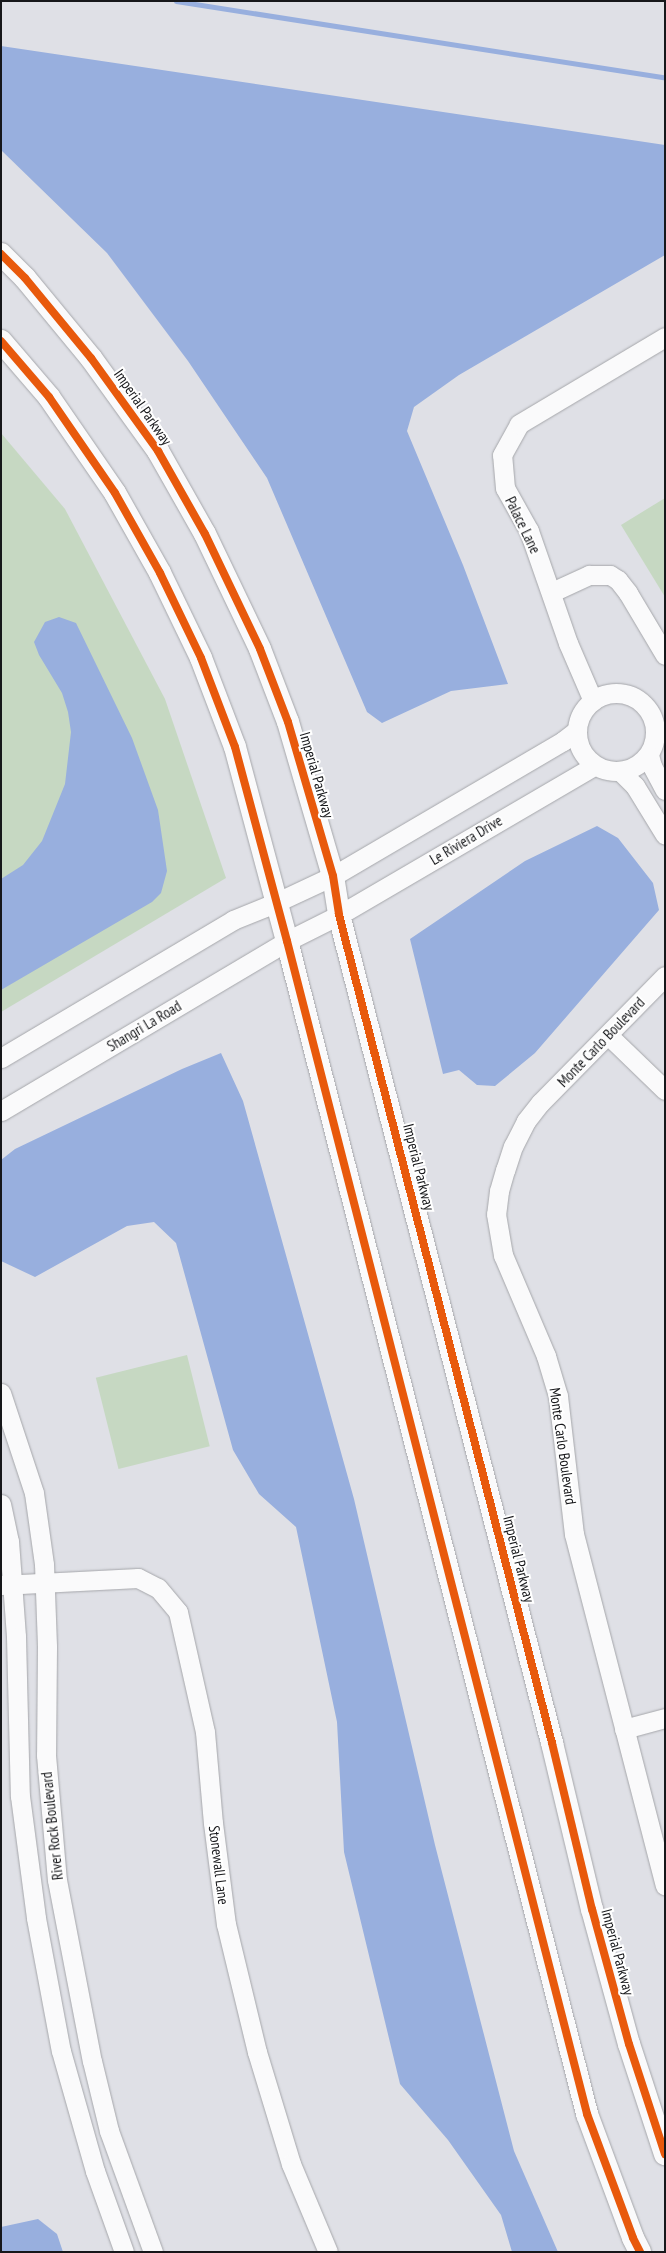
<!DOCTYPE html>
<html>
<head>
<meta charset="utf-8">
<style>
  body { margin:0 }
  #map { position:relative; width:666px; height:2253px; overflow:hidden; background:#dfe0e6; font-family:"PT Sans Narrow",sans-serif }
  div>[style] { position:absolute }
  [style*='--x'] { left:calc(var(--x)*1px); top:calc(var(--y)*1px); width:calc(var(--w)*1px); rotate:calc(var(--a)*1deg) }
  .green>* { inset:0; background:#c6d8c2; transform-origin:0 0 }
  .water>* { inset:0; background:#98afde }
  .stream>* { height:5px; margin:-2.5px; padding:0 2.5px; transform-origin:2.5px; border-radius:2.5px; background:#98afde }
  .roads { filter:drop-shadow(0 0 1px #a5a6aa) drop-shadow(0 0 1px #a5a6aa) }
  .minor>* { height:19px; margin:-9.5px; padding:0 9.5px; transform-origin:9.5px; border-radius:9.5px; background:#fafafb }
  .minor>.ring { margin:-9.5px; padding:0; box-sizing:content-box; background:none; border:19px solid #fafafb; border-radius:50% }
  .major>* { height:22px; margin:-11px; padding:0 11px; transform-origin:11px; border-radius:11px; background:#fafafb }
  .cycleway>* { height:8px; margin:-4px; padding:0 4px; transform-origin:4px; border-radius:4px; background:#e8590c }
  span { translate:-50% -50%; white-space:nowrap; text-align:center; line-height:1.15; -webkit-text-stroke:4px #fff; paint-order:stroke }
  .street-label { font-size:15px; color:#16171a }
  .frame { position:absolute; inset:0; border:2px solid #16171a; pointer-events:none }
</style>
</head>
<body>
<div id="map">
  <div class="green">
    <div style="clip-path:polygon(1px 433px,65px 509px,165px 699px,226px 878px,1px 1012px)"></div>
    <div style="clip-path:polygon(665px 498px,665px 597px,621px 525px)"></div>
    <div style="left:187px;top:1355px;width:94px;height:94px;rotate:76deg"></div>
  </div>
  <div class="water">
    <div style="clip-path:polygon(1px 46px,665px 145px,665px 255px,459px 375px,414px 407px,407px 431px,463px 565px,508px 684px,451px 691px,382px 723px,367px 712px,267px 478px,188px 361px,107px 253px,1px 150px)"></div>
    <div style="clip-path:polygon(59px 617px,76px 623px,132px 738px,158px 810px,167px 871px,161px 893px,152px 902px,1px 990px,1px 879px,23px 865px,42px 841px,65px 784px,71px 732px,68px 712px,62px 693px,39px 655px,34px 642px,45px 622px)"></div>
    <div style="clip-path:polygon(597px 826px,618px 838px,653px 883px,659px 910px,535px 1053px,495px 1086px,477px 1085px,459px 1070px,443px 1074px,410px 939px,525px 861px)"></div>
    <div style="clip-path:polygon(221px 1053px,243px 1101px,354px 1499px,435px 1845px,514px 2151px,558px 2252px,512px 2252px,501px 2215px,448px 2140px,400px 2084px,344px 1852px,337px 1722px,296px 1527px,259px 1494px,233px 1450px,176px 1243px,154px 1222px,127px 1226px,35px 1277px,1px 1261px,1px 1160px,15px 1149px,182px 1069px)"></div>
    <div style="clip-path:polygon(38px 2219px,57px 2234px,63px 2252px,1px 2252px,1px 2227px)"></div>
  </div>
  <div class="stream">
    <div style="--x:176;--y:1;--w:495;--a:8.9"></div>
  </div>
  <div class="roads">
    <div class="minor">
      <div style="--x:552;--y:592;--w:41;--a:-24.7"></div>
      <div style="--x:589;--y:575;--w:21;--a:0"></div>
      <div style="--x:610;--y:575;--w:9;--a:32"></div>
      <div style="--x:618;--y:580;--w:16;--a:52"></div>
      <div style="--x:628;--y:593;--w:72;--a:59.2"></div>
      <div class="ring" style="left:577px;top:693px;width:59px;height:59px"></div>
      <div style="--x:593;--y:701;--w:63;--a:-113.3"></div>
      <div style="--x:568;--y:643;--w:119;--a:-109.2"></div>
      <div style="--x:529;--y:531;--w:49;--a:-119.2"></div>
      <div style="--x:505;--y:488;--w:33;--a:-95"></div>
      <div style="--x:502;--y:455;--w:35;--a:-61"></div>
      <div style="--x:519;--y:424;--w:170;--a:-30.8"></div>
      <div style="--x:649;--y:755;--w:11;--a:75"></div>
      <div style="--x:652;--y:766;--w:27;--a:62"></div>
      <div style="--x:621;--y:772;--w:20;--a:45"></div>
      <div style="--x:635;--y:786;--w:57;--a:58.5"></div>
      <div style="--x:665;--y:976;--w:178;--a:134.5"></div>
      <div style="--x:540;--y:1103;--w:23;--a:128"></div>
      <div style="--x:526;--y:1121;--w:28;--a:117"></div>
      <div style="--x:513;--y:1146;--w:25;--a:108"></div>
      <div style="--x:505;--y:1170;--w:22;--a:106"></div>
      <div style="--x:499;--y:1191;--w:23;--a:97"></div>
      <div style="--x:496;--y:1214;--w:42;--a:80.3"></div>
      <div style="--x:503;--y:1255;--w:110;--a:66.9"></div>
      <div style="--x:546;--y:1356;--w:42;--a:73.3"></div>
      <div style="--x:558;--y:1396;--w:139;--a:83.4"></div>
      <div style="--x:574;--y:1534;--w:363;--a:75.5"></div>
      <div style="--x:608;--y:1035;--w:79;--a:44"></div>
      <div style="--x:1;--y:1058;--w:270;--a:-30.7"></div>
      <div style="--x:233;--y:920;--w:45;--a:-22"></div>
      <div style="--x:275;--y:903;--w:64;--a:-25"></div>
      <div style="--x:333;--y:876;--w:267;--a:-30.4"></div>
      <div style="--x:563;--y:741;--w:18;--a:-38"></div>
      <div style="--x:1;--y:1111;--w:333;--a:-30.7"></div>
      <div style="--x:287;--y:941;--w:58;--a:-26.6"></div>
      <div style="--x:339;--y:915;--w:295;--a:-30.3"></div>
      <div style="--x:1;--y:1393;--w:105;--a:71.7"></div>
      <div style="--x:34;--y:1493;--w:72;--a:82"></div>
      <div style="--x:44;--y:1564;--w:83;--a:87.9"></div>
      <div style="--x:47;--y:1647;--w:108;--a:90.5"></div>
      <div style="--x:46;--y:1755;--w:125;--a:85"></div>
      <div style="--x:57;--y:1880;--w:184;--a:79.1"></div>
      <div style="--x:92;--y:2061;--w:72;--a:76.3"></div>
      <div style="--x:109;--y:2131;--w:129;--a:70"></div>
      <div style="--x:1;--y:1504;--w:38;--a:78"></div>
      <div style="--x:9;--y:1541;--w:96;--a:85.8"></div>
      <div style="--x:16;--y:1637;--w:159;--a:88.6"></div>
      <div style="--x:20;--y:1796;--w:123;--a:82.5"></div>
      <div style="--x:36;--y:1918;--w:135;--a:79.4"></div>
      <div style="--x:61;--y:2051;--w:125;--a:74.2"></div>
      <div style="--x:95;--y:2171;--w:86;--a:70.3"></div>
      <div style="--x:1;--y:1585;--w:137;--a:-2.9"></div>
      <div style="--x:138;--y:1578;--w:22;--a:27"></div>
      <div style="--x:158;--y:1588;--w:31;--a:50"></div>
      <div style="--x:178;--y:1612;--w:123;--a:77.3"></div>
      <div style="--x:205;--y:1732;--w:91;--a:85"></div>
      <div style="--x:213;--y:1823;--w:102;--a:82.7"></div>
      <div style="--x:226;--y:1924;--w:132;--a:76.4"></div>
      <div style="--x:257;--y:2052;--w:117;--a:73.1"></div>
      <div style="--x:291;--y:2164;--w:95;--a:67.2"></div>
      <div style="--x:624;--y:1729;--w:42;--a:-15"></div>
    </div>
    <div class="major">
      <div style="--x:1;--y:254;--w:34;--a:45"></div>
      <div style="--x:25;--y:278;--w:104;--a:50.5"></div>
      <div style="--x:91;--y:358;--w:115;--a:54.2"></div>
      <div style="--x:158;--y:451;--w:95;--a:60.5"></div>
      <div style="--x:205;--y:534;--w:127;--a:64.4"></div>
      <div style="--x:260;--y:649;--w:78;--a:69"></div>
      <div style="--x:288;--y:722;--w:160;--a:73.7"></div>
      <div style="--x:333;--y:876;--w:39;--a:81"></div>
      <div style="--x:339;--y:915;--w:855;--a:75.57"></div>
      <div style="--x:552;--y:1743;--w:171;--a:76.5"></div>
      <div style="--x:592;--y:1909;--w:140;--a:74.7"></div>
      <div style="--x:629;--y:2044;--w:116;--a:71.9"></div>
      <div style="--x:1;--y:341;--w:74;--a:49.4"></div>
      <div style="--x:49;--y:397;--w:116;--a:55.5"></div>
      <div style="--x:115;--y:493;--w:92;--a:60.6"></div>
      <div style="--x:160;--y:573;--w:94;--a:64.2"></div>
      <div style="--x:201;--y:658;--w:95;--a:69.1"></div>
      <div style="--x:235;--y:747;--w:201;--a:75"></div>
      <div style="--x:287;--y:941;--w:1211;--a:75.65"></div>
      <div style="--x:587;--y:2114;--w:132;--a:69.6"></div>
      <div style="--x:633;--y:2238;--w:16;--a:63"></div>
    </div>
  </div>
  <div class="cycleway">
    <div style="--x:1;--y:254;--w:34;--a:45"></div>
    <div style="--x:25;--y:278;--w:104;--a:50.5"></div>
    <div style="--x:91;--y:358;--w:115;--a:54.2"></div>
    <div style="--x:158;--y:451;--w:95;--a:60.5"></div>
    <div style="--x:205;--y:534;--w:127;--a:64.4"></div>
    <div style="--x:260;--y:649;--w:78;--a:69"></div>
    <div style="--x:288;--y:722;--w:160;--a:73.7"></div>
    <div style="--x:333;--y:876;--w:39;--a:81"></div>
    <div style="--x:339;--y:915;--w:855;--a:75.57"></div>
    <div style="--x:552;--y:1743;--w:171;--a:76.5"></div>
    <div style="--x:592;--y:1909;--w:140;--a:74.7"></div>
    <div style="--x:629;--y:2044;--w:116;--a:71.9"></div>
    <div style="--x:1;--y:341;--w:74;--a:49.4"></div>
    <div style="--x:49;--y:397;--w:116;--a:55.5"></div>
    <div style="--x:115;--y:493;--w:92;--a:60.6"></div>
    <div style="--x:160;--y:573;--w:94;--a:64.2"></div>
    <div style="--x:201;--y:658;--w:95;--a:69.1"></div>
    <div style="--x:235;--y:747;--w:201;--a:75"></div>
    <div style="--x:287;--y:941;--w:1211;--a:75.65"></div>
    <div style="--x:587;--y:2114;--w:132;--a:69.6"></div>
    <div style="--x:633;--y:2238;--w:16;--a:63"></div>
  </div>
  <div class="street-label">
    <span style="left:143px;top:407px;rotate:55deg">Imperial Parkway</span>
    <span style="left:523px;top:525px;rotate:64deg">Palace Lane</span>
    <span style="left:317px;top:775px;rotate:74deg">Imperial Parkway</span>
    <span style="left:466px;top:840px;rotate:-31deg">Le Riviera Drive</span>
    <span style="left:144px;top:1026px;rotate:-31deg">Shangri La Road</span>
    <span style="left:601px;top:1042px;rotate:-46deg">Monte Carlo Boulevard</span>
    <span style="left:419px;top:1167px;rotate:76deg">Imperial Parkway</span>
    <span style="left:563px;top:1446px;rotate:82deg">Monte Carlo Boulevard</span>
    <span style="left:519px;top:1559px;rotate:76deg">Imperial Parkway</span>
    <span style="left:52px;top:1826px;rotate:-96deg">River Rock Boulevard</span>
    <span style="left:219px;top:1865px;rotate:83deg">Stonewall Lane</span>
    <span style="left:618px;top:1952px;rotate:75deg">Imperial Parkway</span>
  </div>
  <div class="frame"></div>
</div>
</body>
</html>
